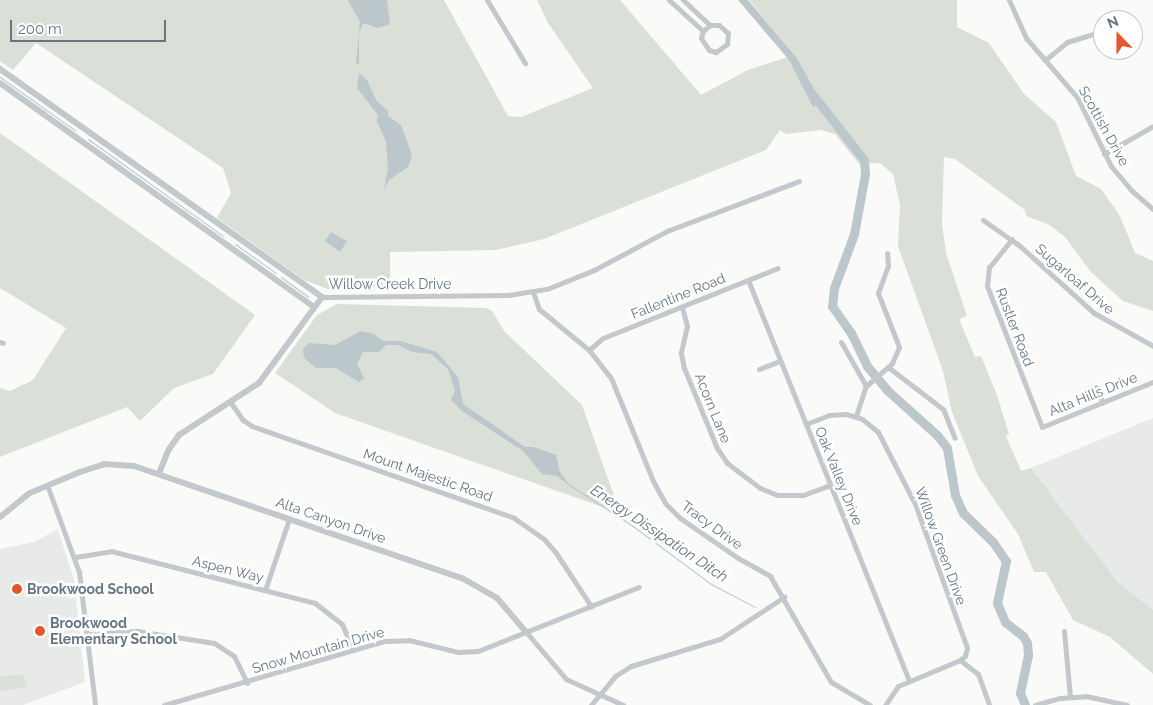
<!DOCTYPE html>
<html>
<head>
<meta charset="utf-8">
<style>
  body { margin:0 }
  #map { position:relative; width:1153px; height:705px; overflow:hidden; background:#fafaf8; font-family:Raleway,sans-serif }
  div>[style] { position:absolute }
  [style*='--x'] { left:calc(var(--x)*1px); top:calc(var(--y)*1px); width:calc(var(--w)*1px); rotate:calc(var(--a)*1deg) }
  .built>* { inset:0; background:#e8e9e9 }
  .green>* { inset:0; background:#dadfd7 }
  .water>* { inset:0; background:#bbc7cb }
  .stream>* { height:1px; margin:-0.5px; padding:0 0.5px; transform-origin:0.5px; border-radius:0.5px; background:#bbc7cb }
  .river>* { height:9px; margin:-4.5px; padding:0 4.5px; transform-origin:4.5px; border-radius:4.5px; background:#bbc7cb }
  .minor>* { height:5px; margin:-2.5px; padding:0 2.5px; transform-origin:2.5px; border-radius:2.5px; background:#c3c8cc }
  .tertiary>* { height:6px; margin:-3px; padding:0 3px; transform-origin:3px; border-radius:3px; background:#c3c8cc }
  .dots>* { width:14px; height:14px; translate:-50% -50%; box-sizing:border-box; border:2px solid #fff; border-radius:50% }
  span { translate:-50% -50%; white-space:nowrap; text-align:center; line-height:1.15; -webkit-text-stroke:5px #fff; paint-order:stroke }
  .street-label { font-size:14px; color:#657683 }
  .poi-label { font-size:14px; color:#657683; font-weight:700 }
  .left { translate:0 -50%; text-align:left }
  .water-label { font-size:15px; color:#60757c; font-style:italic }
  .north { position:absolute; left:1093px; top:10px; width:50px; height:50px; box-sizing:border-box; background:#fff; border:1px solid #c1c8cd; border-radius:50%; rotate:338deg; font-size:14px; font-weight:700; line-height:20px; text-align:center; color:#657683 }
  .north::after { content:''; display:block; margin:auto; width:18px; height:22px; background:#e4572e; clip-path:polygon(50% 0,100% 100%,50% 72%,0 100%) }
  .scale { position:absolute; left:10px; top:20px; width:156px; height:22px; box-sizing:border-box; border:2px solid #657683; border-top:0; padding-left:6px; font-size:15px; line-height:18px; white-space:nowrap; color:#657683; -webkit-text-stroke:4px #fff; paint-order:stroke }
</style>
</head>
<body>
<div id="map">
  <div class="built">
    <div style="clip-path:polygon(1153px 418px,1153px 610px,1116px 580px,1031px 468px)"></div>
    <div style="clip-path:polygon(58px 529px,74px 580px,85px 682px,23px 705px,0 705px,0 549px,34px 542px)"></div>
  </div>
  <div class="green">
    <div style="clip-path:polygon(0 0,444px 0,508px 116px,521px 117px,593px 88px,548px 23px,537px 0,620px 0,701px 95px,748px 70px,794px 55px,749px 0,957px 0,957px 27px,989px 43px,1024px 94px,1056px 122px,1076px 176px,1101px 189px,1120px 216px,1135px 253px,1153px 261px,1153px 311px,1123px 301px,1091px 272px,1065px 237px,1048px 224px,1026px 216px,1025px 210px,955px 159px,944px 157px,942px 224px,946px 253px,967px 316px,959px 319px,975px 357px,981px 356px,997px 395px,1009px 434px,1006px 436px,1021px 471px,1031px 468px,1116px 580px,1153px 610px,1153px 674px,1110px 637px,1073px 620px,1046px 572px,1034px 572px,1018px 534px,978px 476px,952px 412px,943px 371px,898px 246px,900px 205px,893px 174px,880px 163px,859px 164px,835px 134px,820px 130px,786px 134px,780px 130px,766px 150px,544px 239px,496px 250px,390px 252px,390px 286px,328px 289px,304px 280px,217px 218px,231px 193px,223px 168px,36px 43px,13px 70px,0 61px)"></div>
    <div style="clip-path:polygon(0 133px,255px 315px,213px 374px,174px 388px,140px 421px,127px 407px,0 457px,0 388px,10px 391px,33px 380px,66px 328px,0 288px)"></div>
    <div style="clip-path:polygon(337px 304px,486px 308px,492px 311px,504px 331px,582px 405px,620px 513px,335px 413px,275px 373px,317px 315px)"></div>
    <div style="clip-path:polygon(23px 674px,27px 687px,0 691px,0 677px)"></div>
  </div>
  <div class="water">
    <div style="clip-path:polygon(387px 0,390px 24px,378px 28px,363px 23px,359px 35px,359px 64px,356px 64px,360px 22px,348px 0)"></div>
    <div style="clip-path:polygon(738px 0,748px 0,796px 57px,821px 101px,813px 107px,789px 60px)"></div>
    <div style="clip-path:polygon(359px 73px,367px 80px,376px 100px,388px 111px,388px 116px,401px 125px,412px 155px,408px 167px,389px 180px,384px 190px,388px 169px,386px 142px,377px 121px,378px 115px,357px 88px)"></div>
    <div style="clip-path:polygon(331px 232px,347px 241px,340px 252px,325px 241px)"></div>
    <div style="clip-path:polygon(361px 331px,374px 334px,383px 341px,400px 341px,437px 352px,458px 377px,463px 404px,525px 447px,533px 447px,556px 455px,560px 472px,570px 486px,557px 476px,542px 474px,523px 451px,462px 411px,451px 400px,455px 391px,448px 369px,431px 354px,412px 352px,399px 345px,386px 345px,379px 352px,363px 352px,357px 364px,364px 378px,359px 382px,335px 368px,316px 368px,304px 358px,303px 349px,309px 343px,335px 345px)"></div>
  </div>
  <div class="stream">
    <div style="--x:0;--y:77;--w:93;--a:35.4"></div>
    <div style="--x:88;--y:139;--w:166;--a:35.7"></div>
    <div style="--x:235;--y:244;--w:50;--a:35.3"></div>
    <div style="--x:281;--y:277;--w:34;--a:36"></div>
    <div style="--x:569;--y:485;--w:72;--a:32.6"></div>
    <div style="--x:630;--y:524;--w:101;--a:36.5"></div>
    <div style="--x:711;--y:584;--w:50;--a:27.6"></div>
  </div>
  <div class="river">
    <div style="--x:813;--y:95;--w:83;--a:51.9"></div>
    <div style="--x:864;--y:160;--w:14;--a:86"></div>
    <div style="--x:865;--y:174;--w:61;--a:100.4"></div>
    <div style="--x:854;--y:234;--w:58;--a:110.3"></div>
    <div style="--x:834;--y:288;--w:18;--a:96"></div>
    <div style="--x:832;--y:306;--w:33;--a:55"></div>
    <div style="--x:851;--y:333;--w:37;--a:64"></div>
    <div style="--x:867;--y:366;--w:31;--a:50"></div>
    <div style="--x:887;--y:390;--w:67;--a:42"></div>
    <div style="--x:937;--y:435;--w:16;--a:52"></div>
    <div style="--x:947;--y:448;--w:48;--a:80.3"></div>
    <div style="--x:955;--y:495;--w:20;--a:66"></div>
    <div style="--x:963;--y:513;--w:42;--a:44"></div>
    <div style="--x:993;--y:542;--w:23;--a:56"></div>
    <div style="--x:1006;--y:561;--w:43;--a:102.1"></div>
    <div style="--x:997;--y:603;--w:21;--a:67"></div>
    <div style="--x:1005;--y:622;--w:23;--a:38"></div>
    <div style="--x:1023;--y:636;--w:8;--a:60"></div>
    <div style="--x:1027;--y:643;--w:12;--a:85"></div>
    <div style="--x:1028;--y:655;--w:39;--a:102"></div>
    <div style="--x:1020;--y:693;--w:13;--a:67"></div>
  </div>
  <div class="minor">
    <div style="--x:487;--y:0;--w:74;--a:58.9"></div>
    <div style="--x:669;--y:0;--w:46;--a:42.4"></div>
    <div style="--x:683;--y:0;--w:37;--a:43"></div>
    <div style="--x:710;--y:25;--w:9;--a:0"></div>
    <div style="--x:719;--y:25;--w:12;--a:42"></div>
    <div style="--x:728;--y:33;--w:11;--a:95"></div>
    <div style="--x:727;--y:44;--w:14;--a:144"></div>
    <div style="--x:716;--y:52;--w:7;--a:-164"></div>
    <div style="--x:709;--y:50;--w:14;--a:-124"></div>
    <div style="--x:701;--y:38;--w:7;--a:-74"></div>
    <div style="--x:703;--y:31;--w:9;--a:-41"></div>
    <div style="--x:1009;--y:0;--w:42;--a:65.9"></div>
    <div style="--x:1026;--y:38;--w:78;--a:49.2"></div>
    <div style="--x:1077;--y:97;--w:77;--a:63.8"></div>
    <div style="--x:1111;--y:166;--w:31;--a:50"></div>
    <div style="--x:1131;--y:190;--w:29;--a:41"></div>
    <div style="--x:1045;--y:60;--w:28;--a:-39"></div>
    <div style="--x:1067;--y:42;--w:38;--a:-17"></div>
    <div style="--x:1104;--y:154;--w:56;--a:-29.7"></div>
    <div style="--x:983;--y:220;--w:45;--a:35.1"></div>
    <div style="--x:1020;--y:246;--w:100;--a:42.2"></div>
    <div style="--x:1094;--y:313;--w:68;--a:29.2"></div>
    <div style="--x:1012;--y:239;--w:36;--a:129"></div>
    <div style="--x:989;--y:267;--w:19;--a:96"></div>
    <div style="--x:987;--y:286;--w:151;--a:68.7"></div>
    <div style="--x:1042;--y:427;--w:120;--a:-22.1"></div>
    <div style="--x:748;--y:280;--w:431;--a:68.1"></div>
    <div style="--x:533;--y:292;--w:18;--a:71"></div>
    <div style="--x:539;--y:309;--w:65;--a:39.4"></div>
    <div style="--x:589;--y:350;--w:36;--a:52"></div>
    <div style="--x:611;--y:378;--w:111;--a:67.8"></div>
    <div style="--x:653;--y:481;--w:26;--a:61"></div>
    <div style="--x:666;--y:504;--w:20;--a:45"></div>
    <div style="--x:680;--y:518;--w:70;--a:34.6"></div>
    <div style="--x:738;--y:558;--w:37;--a:29"></div>
    <div style="--x:770;--y:576;--w:122;--a:60.1"></div>
    <div style="--x:831;--y:682;--w:45;--a:30.5"></div>
    <div style="--x:322;--y:297;--w:186;--a:-0.6"></div>
    <div style="--x:508;--y:295;--w:39;--a:-9"></div>
    <div style="--x:547;--y:289;--w:51;--a:-22"></div>
    <div style="--x:594;--y:270;--w:83;--a:-28.1"></div>
    <div style="--x:667;--y:231;--w:141;--a:-20.7"></div>
    <div style="--x:682;--y:307;--w:20;--a:75"></div>
    <div style="--x:687;--y:326;--w:28;--a:103"></div>
    <div style="--x:681;--y:353;--w:15;--a:79"></div>
    <div style="--x:684;--y:368;--w:87;--a:67.6"></div>
    <div style="--x:717;--y:448;--w:18;--a:56"></div>
    <div style="--x:727;--y:463;--w:41;--a:37.1"></div>
    <div style="--x:760;--y:488;--w:18;--a:22"></div>
    <div style="--x:777;--y:495;--w:26;--a:0"></div>
    <div style="--x:803;--y:495;--w:29;--a:-20"></div>
    <div style="--x:0;--y:342;--w:3;--a:18"></div>
    <div style="--x:841;--y:342;--w:51;--a:60.4"></div>
    <div style="--x:589;--y:350;--w:18;--a:-41"></div>
    <div style="--x:603;--y:338;--w:188;--a:-21.8"></div>
    <div style="--x:888;--y:367;--w:69;--a:37.4"></div>
    <div style="--x:943;--y:409;--w:31;--a:68"></div>
    <div style="--x:759;--y:369;--w:22;--a:-21"></div>
    <div style="--x:1096;--y:387;--w:17;--a:66"></div>
    <div style="--x:231;--y:403;--w:21;--a:55"></div>
    <div style="--x:243;--y:420;--w:11;--a:34"></div>
    <div style="--x:252;--y:426;--w:278;--a:19.3"></div>
    <div style="--x:514;--y:518;--w:37;--a:35"></div>
    <div style="--x:544;--y:539;--w:18;--a:49"></div>
    <div style="--x:556;--y:553;--w:64;--a:56.6"></div>
    <div style="--x:856;--y:416;--w:32;--a:-72"></div>
    <div style="--x:866;--y:386;--w:35;--a:-41"></div>
    <div style="--x:892;--y:363;--w:17;--a:-66"></div>
    <div style="--x:899;--y:347;--w:58;--a:-111.3"></div>
    <div style="--x:878;--y:293;--w:29;--a:-70"></div>
    <div style="--x:888;--y:266;--w:13;--a:-94"></div>
    <div style="--x:806;--y:424;--w:25;--a:-21"></div>
    <div style="--x:829;--y:415;--w:17;--a:-3"></div>
    <div style="--x:846;--y:414;--w:17;--a:17"></div>
    <div style="--x:862;--y:419;--w:21;--a:39"></div>
    <div style="--x:878;--y:432;--w:81;--a:62.8"></div>
    <div style="--x:915;--y:504;--w:153;--a:70.1"></div>
    <div style="--x:967;--y:648;--w:8;--a:104"></div>
    <div style="--x:965;--y:656;--w:6;--a:141"></div>
    <div style="--x:960;--y:660;--w:67;--a:157.2"></div>
    <div style="--x:898;--y:686;--w:23;--a:124"></div>
    <div style="--x:47;--y:485;--w:93;--a:69.8"></div>
    <div style="--x:79;--y:572;--w:134;--a:83.1"></div>
    <div style="--x:75;--y:557;--w:36;--a:-9"></div>
    <div style="--x:111;--y:551;--w:211;--a:14.3"></div>
    <div style="--x:315;--y:603;--w:34;--a:38"></div>
    <div style="--x:342;--y:624;--w:28;--a:67"></div>
    <div style="--x:265;--y:590;--w:75;--a:-71.3"></div>
    <div style="--x:1064;--y:631;--w:66;--a:84.8"></div>
    <div style="--x:526;--y:632;--w:62;--a:49.6"></div>
    <div style="--x:566;--y:679;--w:63;--a:24.5"></div>
    <div style="--x:87;--y:634;--w:50;--a:-3.4"></div>
    <div style="--x:137;--y:631;--w:78;--a:8.9"></div>
    <div style="--x:214;--y:643;--w:24;--a:33"></div>
    <div style="--x:234;--y:656;--w:30;--a:64"></div>
    <div style="--x:960;--y:660;--w:23;--a:38"></div>
    <div style="--x:978;--y:674;--w:33;--a:70"></div>
    <div style="--x:164;--y:705;--w:230;--a:-16.2"></div>
    <div style="--x:385;--y:641;--w:24;--a:-2"></div>
    <div style="--x:409;--y:640;--w:50;--a:13.8"></div>
    <div style="--x:458;--y:652;--w:20;--a:-3"></div>
    <div style="--x:478;--y:651;--w:173;--a:-21.7"></div>
    <div style="--x:591;--y:705;--w:38;--a:-50"></div>
    <div style="--x:615;--y:676;--w:19;--a:-32"></div>
    <div style="--x:631;--y:666;--w:93;--a:-16.9"></div>
    <div style="--x:720;--y:639;--w:77;--a:-33.3"></div>
    <div style="--x:1035;--y:705;--w:26;--a:-16"></div>
    <div style="--x:1060;--y:698;--w:26;--a:-4"></div>
    <div style="--x:1086;--y:696;--w:42;--a:12.4"></div>
  </div>
  <div class="tertiary">
    <div style="--x:0;--y:69;--w:395;--a:35.3"></div>
    <div style="--x:322;--y:297;--w:107;--a:126.2"></div>
    <div style="--x:259;--y:383;--w:95;--a:147"></div>
    <div style="--x:179;--y:435;--w:19;--a:125"></div>
    <div style="--x:168;--y:451;--w:24;--a:112"></div>
    <div style="--x:0;--y:83;--w:386;--a:35.5"></div>
    <div style="--x:0;--y:517;--w:38;--a:-39"></div>
    <div style="--x:30;--y:493;--w:54;--a:-22.8"></div>
    <div style="--x:80;--y:472;--w:25;--a:-18"></div>
    <div style="--x:104;--y:464;--w:30;--a:4"></div>
    <div style="--x:134;--y:466;--w:347;--a:18.9"></div>
    <div style="--x:462;--y:578;--w:40;--a:29.7"></div>
    <div style="--x:497;--y:598;--w:45;--a:49.5"></div>
  </div>
  <div class="dots">
    <div style="left:17px;top:589px;background:#e4572e"></div>
    <div style="left:40px;top:631px;background:#e4572e"></div>
  </div>
  <div class="street-label">
    <span style="left:1104px;top:126px;rotate:61deg">Scottish Drive</span>
    <span style="left:1075px;top:279px;rotate:41deg">Sugarloaf Drive</span>
    <span style="left:390px;top:284px">Willow Creek Drive</span>
    <span style="left:678px;top:296px;rotate:-22deg">Fallentine Road</span>
    <span style="left:1015px;top:327px;rotate:69deg">Rustler Road</span>
    <span style="left:1093px;top:394px;rotate:-22deg">Alta Hills Drive</span>
    <span style="left:713px;top:408px;rotate:68deg">Acorn Lane</span>
    <span style="left:428px;top:475px;rotate:19deg">Mount Majestic Road</span>
    <span style="left:839px;top:476px;rotate:68deg">Oak Valley Drive</span>
    <span style="left:331px;top:520px;rotate:19deg">Alta Canyon Drive</span>
    <span style="left:712px;top:525px;rotate:36deg">Tracy Drive</span>
    <span style="left:941px;top:546px;rotate:70deg">Willow Green Drive</span>
    <span style="left:228px;top:569px;rotate:14deg">Aspen Way</span>
    <span style="left:318px;top:650px;rotate:-16deg">Snow Mountain Drive</span>
  </div>
  <div class="poi-label">
    <span class="left" style="left:27px;top:589px">Brookwood School</span>
    <span class="left" style="left:50px;top:631px">Brookwood<br>Elementary School</span>
  </div>
  <div class="water-label">
    <span style="left:659px;top:534px;rotate:34deg">Energy Dissipation Ditch</span>
  </div>
  <div class="north">N</div>
  <div class="scale">200 m</div>
</div>
</body>
</html>
